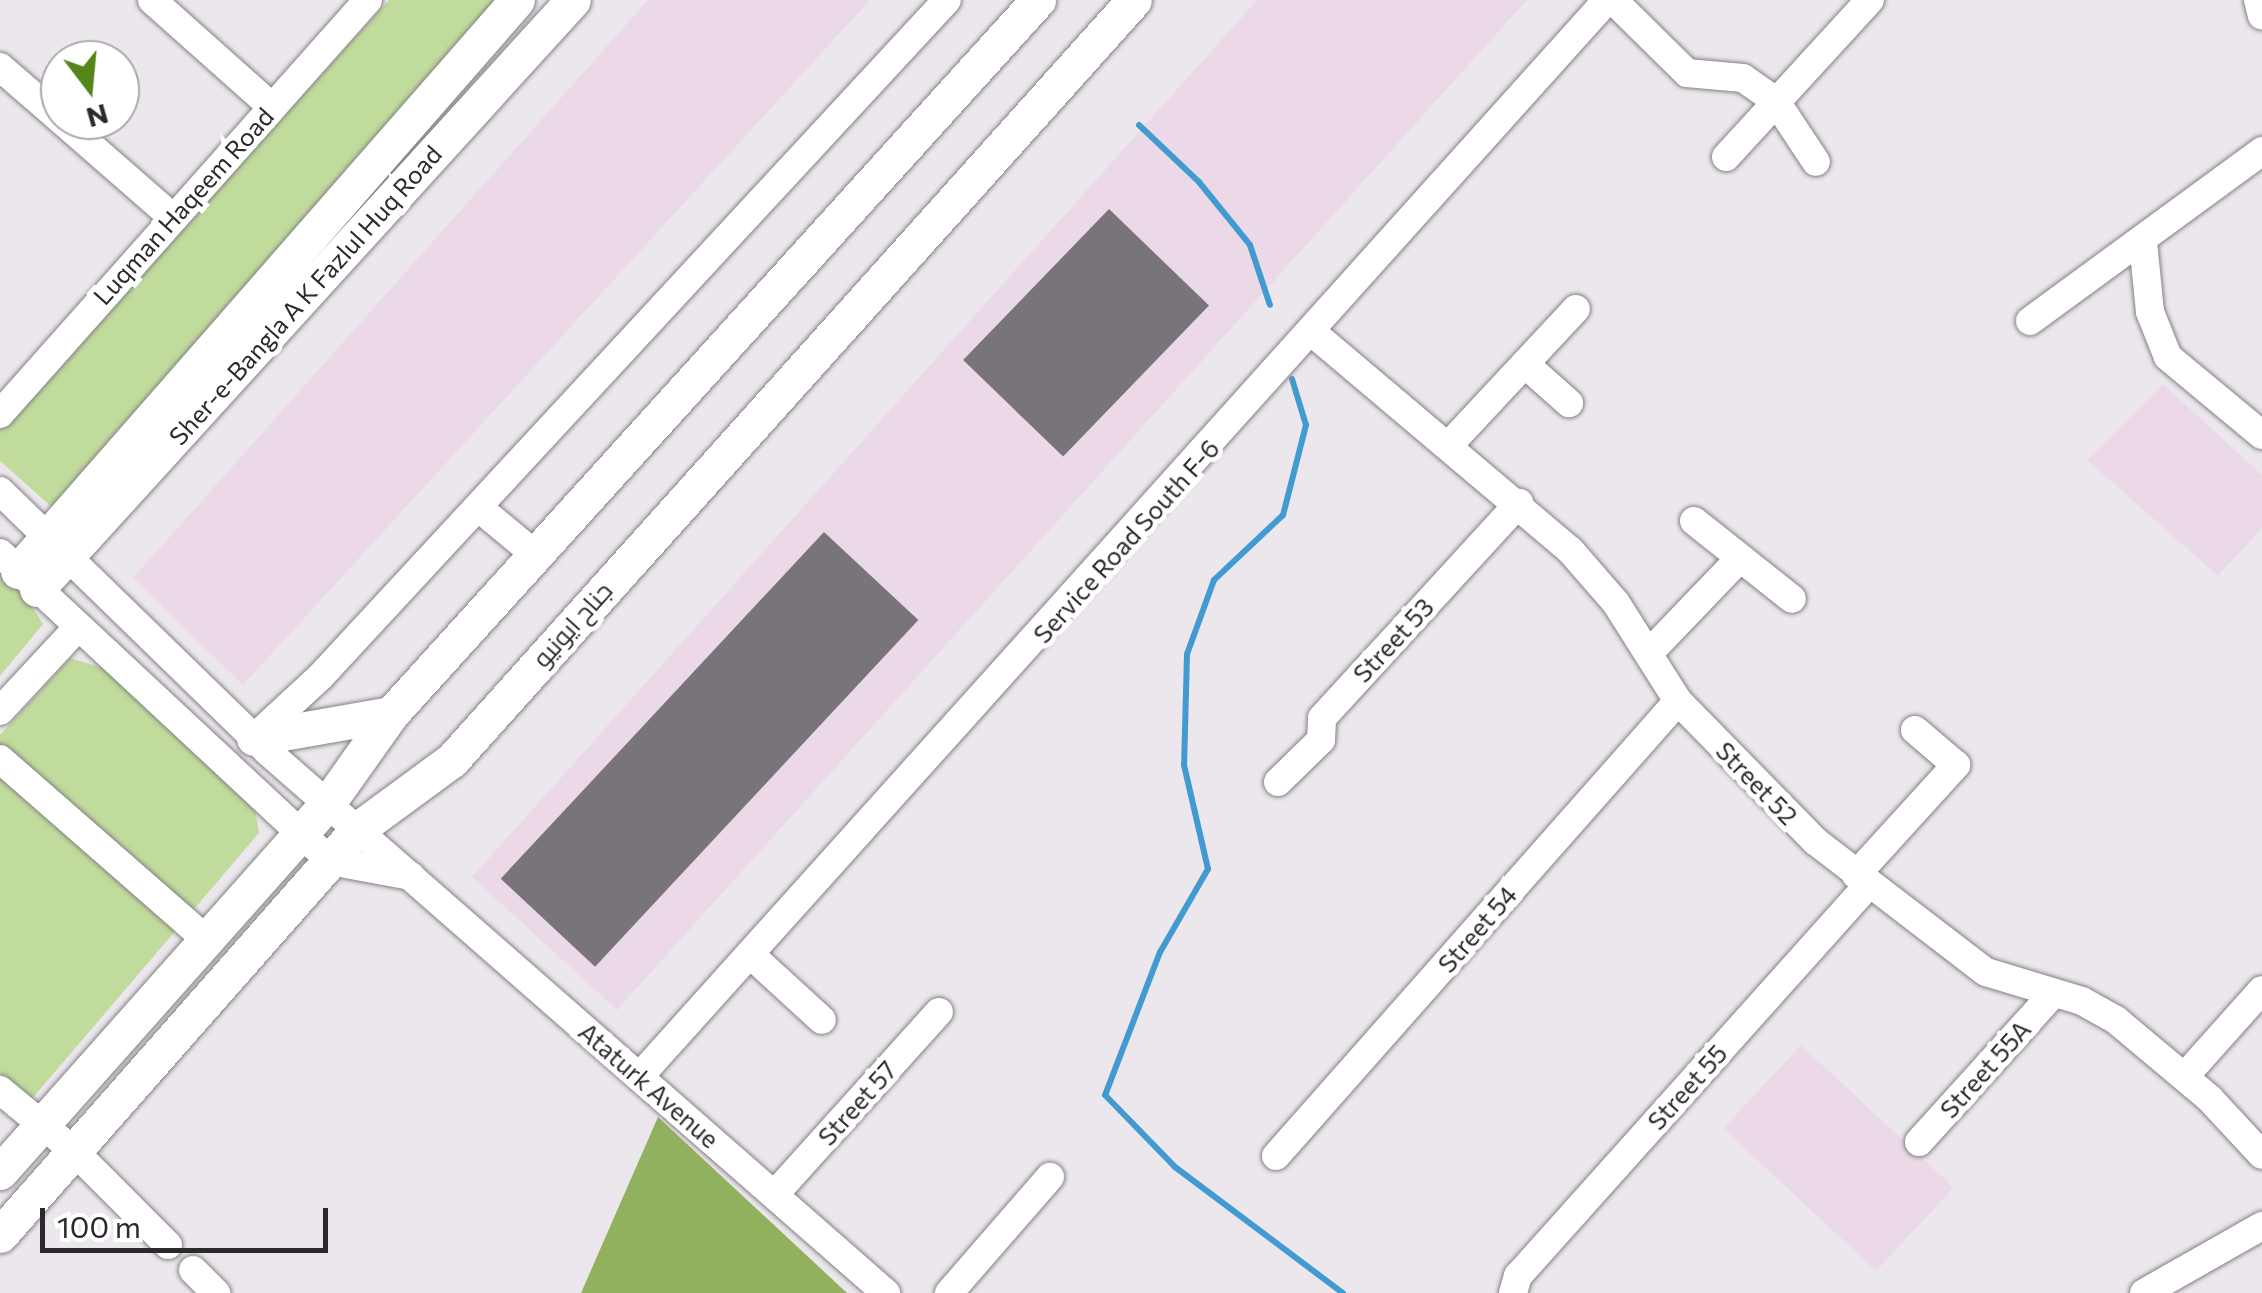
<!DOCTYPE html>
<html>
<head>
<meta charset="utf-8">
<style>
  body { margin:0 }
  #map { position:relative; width:2262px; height:1293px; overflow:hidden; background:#ece7ed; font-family:Commissioner,Cairo,sans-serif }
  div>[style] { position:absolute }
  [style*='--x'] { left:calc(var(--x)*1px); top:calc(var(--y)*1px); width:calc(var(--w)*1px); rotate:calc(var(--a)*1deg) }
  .commercial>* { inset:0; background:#ecd9e8; transform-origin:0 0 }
  .green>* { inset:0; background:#c0db9b }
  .forest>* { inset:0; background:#91b15e }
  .stream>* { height:6px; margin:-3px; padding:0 3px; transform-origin:3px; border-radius:3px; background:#419bd1 }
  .building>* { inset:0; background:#787479; transform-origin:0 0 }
  .roads { filter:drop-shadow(0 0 2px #848085) drop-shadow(0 0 2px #848085) }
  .minor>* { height:28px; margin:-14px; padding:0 14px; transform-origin:14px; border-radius:14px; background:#fff }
  .major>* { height:35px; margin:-17.5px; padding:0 17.5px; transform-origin:17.5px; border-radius:17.5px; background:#fff }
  span { translate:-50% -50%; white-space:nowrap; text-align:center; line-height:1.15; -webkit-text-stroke:10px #fff; paint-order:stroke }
  .street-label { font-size:25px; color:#2b292b }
  .north { position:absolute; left:40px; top:40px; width:100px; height:100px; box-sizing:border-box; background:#fff; border:2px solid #aaa9aa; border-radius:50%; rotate:164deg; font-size:28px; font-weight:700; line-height:40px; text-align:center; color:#2b292b }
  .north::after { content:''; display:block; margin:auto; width:35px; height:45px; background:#548519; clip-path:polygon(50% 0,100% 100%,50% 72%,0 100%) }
  .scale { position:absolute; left:40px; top:1208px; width:288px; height:45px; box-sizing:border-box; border:5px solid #2b292b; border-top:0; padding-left:12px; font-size:30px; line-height:35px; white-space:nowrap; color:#2b292b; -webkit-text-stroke:8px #fff; paint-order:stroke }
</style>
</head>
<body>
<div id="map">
  <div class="commercial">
    <div style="clip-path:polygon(648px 0,870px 0,243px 685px,133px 578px)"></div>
    <div style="clip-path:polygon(1257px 0,1527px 0,617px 1010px,472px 877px)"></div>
    <div style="clip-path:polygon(2163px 384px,2262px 475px,2262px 528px,2218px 576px,2087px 460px)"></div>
    <div style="left:1801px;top:1045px;width:209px;height:114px;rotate:43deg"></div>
  </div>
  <div class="green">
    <div style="clip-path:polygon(389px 0,524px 0,64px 518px,0 461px,0 428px)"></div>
    <div style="clip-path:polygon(0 572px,22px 591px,43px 624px,0 676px)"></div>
    <div style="clip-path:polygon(70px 658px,103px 668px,254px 802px,259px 833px,30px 1101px,0 1074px,0 735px)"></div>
  </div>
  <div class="forest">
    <div style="clip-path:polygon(658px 1117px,847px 1293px,581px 1293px)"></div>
  </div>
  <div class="stream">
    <div style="--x:1139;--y:125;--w:83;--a:43.5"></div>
    <div style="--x:1199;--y:182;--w:81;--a:51"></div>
    <div style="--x:1250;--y:245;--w:63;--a:71.6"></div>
    <div style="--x:1292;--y:379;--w:48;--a:73.1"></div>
    <div style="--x:1306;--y:425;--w:93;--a:104.3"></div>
    <div style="--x:1283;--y:515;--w:95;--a:136.7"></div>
    <div style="--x:1214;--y:580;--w:79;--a:110"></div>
    <div style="--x:1187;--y:654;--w:111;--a:91.5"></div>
    <div style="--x:1184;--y:765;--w:107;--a:77"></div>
    <div style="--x:1208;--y:869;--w:96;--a:120"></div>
    <div style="--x:1160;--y:952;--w:153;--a:111"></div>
    <div style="--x:1105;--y:1095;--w:100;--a:45.8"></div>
    <div style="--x:1175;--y:1167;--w:210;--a:36.9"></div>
  </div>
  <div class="building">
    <div style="left:1109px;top:209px;width:139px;height:210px;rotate:44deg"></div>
    <div style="left:824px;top:532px;width:129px;height:474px;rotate:43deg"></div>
  </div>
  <div class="roads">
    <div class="minor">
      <div style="--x:152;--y:0;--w:159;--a:41.7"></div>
      <div style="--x:1613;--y:0;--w:104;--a:44.6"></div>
      <div style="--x:1687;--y:73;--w:56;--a:5.1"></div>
      <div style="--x:1743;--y:78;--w:39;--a:35"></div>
      <div style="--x:1775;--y:100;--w:74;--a:56.5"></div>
      <div style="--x:2258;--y:0;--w:16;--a:76"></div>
      <div style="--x:0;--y:67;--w:79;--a:40.9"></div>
      <div style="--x:61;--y:120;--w:146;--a:41.1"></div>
      <div style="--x:1726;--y:157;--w:213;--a:-47.5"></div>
      <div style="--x:2143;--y:242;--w:70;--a:84.3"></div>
      <div style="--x:2150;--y:312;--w:48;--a:68.2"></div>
      <div style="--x:2168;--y:357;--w:122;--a:39.7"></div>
      <div style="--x:2030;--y:321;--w:288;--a:-36.2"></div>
      <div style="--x:1313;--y:333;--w:336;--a:40.2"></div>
      <div style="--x:1570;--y:550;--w:70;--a:49"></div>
      <div style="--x:1616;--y:603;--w:116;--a:57.7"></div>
      <div style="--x:1678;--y:701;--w:196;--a:45.6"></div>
      <div style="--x:1815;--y:841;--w:215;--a:37.5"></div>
      <div style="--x:1986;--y:972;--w:100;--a:16.8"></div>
      <div style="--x:2082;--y:1001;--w:39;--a:29"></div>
      <div style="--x:2116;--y:1020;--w:123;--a:40"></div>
      <div style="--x:2210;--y:1099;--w:76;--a:47.1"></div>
      <div style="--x:1525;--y:364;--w:59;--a:41.6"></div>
      <div style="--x:0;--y:414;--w:554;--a:-48.37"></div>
      <div style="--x:1449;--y:445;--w:186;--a:-47"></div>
      <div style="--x:0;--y:491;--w:373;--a:44.2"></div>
      <div style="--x:267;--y:751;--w:823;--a:41.21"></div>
      <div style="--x:479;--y:508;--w:77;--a:39.7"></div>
      <div style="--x:1694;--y:521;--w:125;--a:38.5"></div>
      <div style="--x:0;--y:553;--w:451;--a:43"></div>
      <div style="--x:330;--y:861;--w:82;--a:10.5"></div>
      <div style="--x:1650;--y:652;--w:130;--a:-46.2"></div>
      <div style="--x:0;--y:711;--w:113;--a:-47.1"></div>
      <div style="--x:254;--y:738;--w:91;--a:-42.8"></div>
      <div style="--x:321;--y:676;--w:921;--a:-47.2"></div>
      <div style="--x:0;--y:759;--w:275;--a:41.2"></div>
      <div style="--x:1278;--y:782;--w:60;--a:-44.3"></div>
      <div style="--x:1321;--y:740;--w:22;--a:-87"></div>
      <div style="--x:1322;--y:718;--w:292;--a:-47.5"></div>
      <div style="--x:1856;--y:875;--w:149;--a:-47.7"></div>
      <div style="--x:1956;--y:765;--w:54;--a:-139.5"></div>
      <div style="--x:751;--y:955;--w:96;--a:42.5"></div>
      <div style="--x:2185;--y:1076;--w:115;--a:-48.2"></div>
      <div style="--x:639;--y:1077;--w:1448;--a:-48.05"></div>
      <div style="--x:0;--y:1090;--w:96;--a:39.5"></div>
      <div style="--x:74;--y:1151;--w:133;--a:45"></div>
      <div style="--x:1919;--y:1142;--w:198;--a:-47.9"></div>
      <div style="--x:1276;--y:1156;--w:607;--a:-48.54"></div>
      <div style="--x:775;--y:1194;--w:245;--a:-48"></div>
      <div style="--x:193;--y:1270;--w:33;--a:45"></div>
      <div style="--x:949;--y:1293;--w:154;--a:-49"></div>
      <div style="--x:1513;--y:1293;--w:18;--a:-74"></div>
      <div style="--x:1518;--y:1276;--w:525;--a:-48.17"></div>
      <div style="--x:2144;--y:1293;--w:136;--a:-29.6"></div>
    </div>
    <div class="major">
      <div style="--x:18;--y:571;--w:758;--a:-48.85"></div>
      <div style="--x:37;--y:589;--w:796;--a:-47.7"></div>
      <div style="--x:254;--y:738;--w:139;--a:-9.9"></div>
      <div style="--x:0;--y:1172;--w:494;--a:-48.4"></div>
      <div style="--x:328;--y:803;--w:109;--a:-54.7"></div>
      <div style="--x:391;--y:714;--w:964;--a:-47.82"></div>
      <div style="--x:0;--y:1235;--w:541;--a:-48.6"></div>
      <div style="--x:358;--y:829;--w:117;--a:-36.3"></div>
      <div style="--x:452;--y:760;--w:1021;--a:-48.1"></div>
    </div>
  </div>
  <div class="street-label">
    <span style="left:183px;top:206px;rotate:-48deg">Luqman Haqeem Road</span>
    <span style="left:305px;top:295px;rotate:-48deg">Sher-e-Bangla A K Fazlul Huq Road</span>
    <span style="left:1126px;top:541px;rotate:-48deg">Service Road South F-6</span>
    <span style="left:572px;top:624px;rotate:-48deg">جناح ایونیو</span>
    <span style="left:1393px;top:640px;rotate:-47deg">Street 53</span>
    <span style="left:1757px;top:783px;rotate:46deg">Street 52</span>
    <span style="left:1477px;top:929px;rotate:-49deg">Street 54</span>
    <span style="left:1985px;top:1069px;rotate:-48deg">Street 55A</span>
    <span style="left:649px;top:1085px;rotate:41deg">Ataturk Avenue</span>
    <span style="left:1687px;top:1087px;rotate:-48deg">Street 55</span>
    <span style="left:857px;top:1103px;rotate:-48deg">Street 57</span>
  </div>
  <div class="north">N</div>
  <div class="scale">100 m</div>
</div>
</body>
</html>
